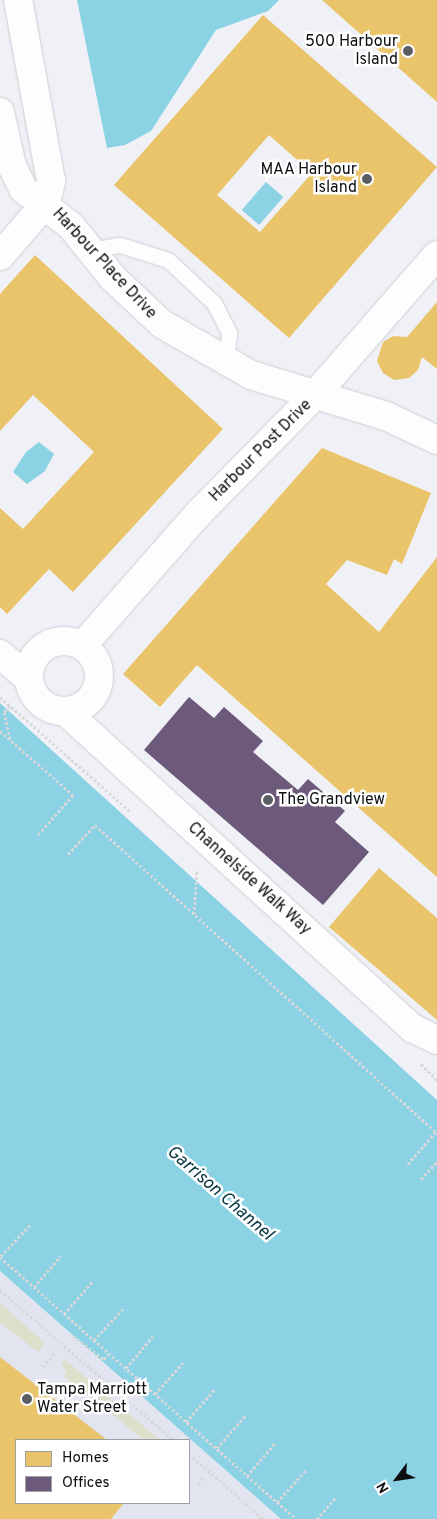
<!DOCTYPE html>
<html>
<head>
<meta charset="utf-8">
<style>
  body { margin:0 }
  #map { position:relative; width:437px; height:1519px; overflow:hidden; background:#f0f1f7; font-family:Overpass,sans-serif }
  div>[style] { position:absolute }
  [style*='--x'] { left:calc(var(--x)*1px); top:calc(var(--y)*1px); width:calc(var(--w)*1px); rotate:calc(var(--a)*1deg) }
  .built>* { inset:0; background:#e2e5f0 }
  .green>* { inset:0; background:#dddfca }
  .water>* { inset:0; background:#8cd2e5; transform-origin:0 0 }
  .homes>* { inset:0; background:#e9c46a }
  .offices>* { inset:0; background:#6d597a }
  .path>* { height:3px; margin-top:-1.5px; transform-origin:0; background:repeating-linear-gradient(90deg,#d8d8da 0 2.5px,transparent 0 5px) }
  .roads { filter:drop-shadow(0 0 1px #cecfd4) drop-shadow(0 0 1px #cecfd4) }
  .lane>* { height:15px; margin:-7.5px; padding:0 7.5px; transform-origin:7.5px; border-radius:7.5px; background:#fdfdfe }
  .street>* { height:28px; margin:-14px; padding:0 14px; transform-origin:14px; border-radius:14px; background:#fdfdfe }
  .street>.ring { margin:-14px; padding:0; box-sizing:content-box; background:none; border:28px solid #fdfdfe; border-radius:50% }
  .dots>* { width:14px; height:14px; translate:-50% -50%; box-sizing:border-box; border:2px solid #fff; border-radius:50% }
  span { translate:-50% -50%; white-space:nowrap; text-align:center; line-height:1.15; -webkit-text-stroke:5px #fff; paint-order:stroke }
  .poi-label { font-size:16px; color:#0d0e11 }
  .right { translate:-100% -50%; text-align:right }
  .left { translate:0 -50%; text-align:left }
  .street-label { font-size:16px; color:#0d0e11 }
  .water-label { font-size:18px; color:#083843; font-style:italic }
  .legend { position:absolute; left:15px; top:1439px; width:175px; height:65px; box-sizing:border-box; background:#fff; border:1px solid #9e9fa0; margin:0; padding:6px 9px; list-style:none; font-size:15px; color:#0d0e11 }
  .legend li { display:flex; align-items:center; gap:10px; height:25px }
  .legend b { width:25px; border:1px solid #9e9fa0 }
  .north { position:absolute; left:372px; top:1454px; width:50px; height:50px; -webkit-text-stroke:4px #fff; paint-order:stroke; rotate:239deg; font-size:14px; font-weight:700; line-height:20px; text-align:center; color:#0d0e11 }
  .north::after { content:''; display:block; margin:auto; width:18px; height:22px; background:#0d0e11; clip-path:polygon(50% 0,100% 100%,50% 72%,0 100%) }
</style>
</head>
<body>
<div id="map">
  <div class="built">
    <div style="clip-path:polygon(evenodd,0 1271px,73px 1336px,281px 1519px,0 1519px,0 1271px,16px 1440px,189px 1440px,189px 1503px,16px 1503px,16px 1440px)"></div>
  </div>
  <div class="green">
    <div style="clip-path:polygon(0 1303px,45px 1343px,38px 1352px,0 1323px)"></div>
    <div style="clip-path:polygon(65px 1360px,160px 1440px,144px 1440px,64px 1376px,67px 1371px,61px 1365px)"></div>
  </div>
  <div class="water">
    <div style="clip-path:polygon(77px 0,279px 0,268px 11px,216px 30px,151px 131px,125px 145px,107px 148px)"></div>
    <div style="left:266px;top:182px;width:23px;height:37px;rotate:41deg"></div>
    <div style="clip-path:polygon(39px 442px,54px 454px,45px 471px,27px 484px,13px 472px,26px 452px)"></div>
    <div style="clip-path:polygon(0 703px,437px 1100px,437px 1519px,281px 1519px,0 1271px)"></div>
  </div>
  <div class="homes">
    <div style="clip-path:polygon(322px 0,437px 0,437px 102px)"></div>
    <div style="clip-path:polygon(evenodd,263px 15px,437px 167px,289px 338px,114px 185px,263px 15px,269px 135px,312px 173px,260px 232px,217px 195px,269px 135px)"></div>
    <div style="clip-path:polygon(35px 255px,223px 429px,73px 592px,49px 569px,7px 614px,0 607px,0 508px,23px 529px,94px 452px,33px 395px,0 431px,0 294px)"></div>
    <div style="clip-path:polygon(437px 302px,437px 369px,422px 357px,418px 370px,409px 378px,394px 380px,383px 373px,377px 361px,383px 342px,393px 336px,407px 337px)"></div>
    <div style="clip-path:polygon(322px 448px,431px 493px,402px 564px,394px 559px,387px 575px,347px 560px,326px 584px,379px 632px,437px 557px,437px 877px,197px 665px,160px 707px,123px 674px)"></div>
    <div style="clip-path:polygon(379px 868px,437px 918px,437px 1020px,329px 927px)"></div>
    <div style="clip-path:polygon(0 1357px,107px 1440px,16px 1440px,16px 1503px,124px 1503px,111px 1519px,0 1519px)"></div>
  </div>
  <div class="offices">
    <div style="clip-path:polygon(189px 697px,214px 718px,224px 707px,263px 741px,253px 752px,298px 790px,308px 779px,345px 811px,335px 822px,369px 852px,323px 905px,144px 750px)"></div>
  </div>
  <div class="path">
    <div style="--x:0;--y:697;--w:174;--a:41.3"></div>
    <div style="--x:10;--y:706;--w:8;--a:135"></div>
    <div style="--x:4;--y:712;--w:28;--a:77"></div>
    <div style="--x:0;--y:731;--w:97;--a:41.2"></div>
    <div style="--x:73;--y:795;--w:55;--a:131.3"></div>
    <div style="--x:68;--y:854;--w:40;--a:-47"></div>
    <div style="--x:95;--y:825;--w:459;--a:42"></div>
    <div style="--x:436;--y:1132;--w:45;--a:131.4"></div>
    <div style="--x:194;--y:914;--w:45;--a:-86.2"></div>
    <div style="--x:421;--y:1064;--w:23;--a:45"></div>
    <div style="--x:421;--y:1179;--w:23;--a:-47"></div>
    <div style="--x:30;--y:1225;--w:44;--a:133.2"></div>
    <div style="--x:0;--y:1257;--w:395;--a:41.5"></div>
    <div style="--x:34;--y:1287;--w:41;--a:-48.9"></div>
    <div style="--x:0;--y:1290;--w:229;--a:40.9"></div>
    <div style="--x:64;--y:1314;--w:43;--a:-48.8"></div>
    <div style="--x:73;--y:1336;--w:39;--a:37"></div>
    <div style="--x:104;--y:1359;--w:7;--a:-45"></div>
    <div style="--x:94;--y:1340;--w:42;--a:-46.9"></div>
    <div style="--x:43;--y:1367;--w:21;--a:-51"></div>
    <div style="--x:126;--y:1368;--w:42;--a:-49.8"></div>
    <div style="--x:155;--y:1394;--w:42;--a:-47.9"></div>
    <div style="--x:186;--y:1422;--w:44;--a:-48.7"></div>
    <div style="--x:217;--y:1448;--w:43;--a:-48.8"></div>
    <div style="--x:189;--y:1454;--w:98;--a:41.3"></div>
    <div style="--x:247;--y:1476;--w:43;--a:-49.7"></div>
    <div style="--x:198;--y:1484;--w:9;--a:-54"></div>
    <div style="--x:277;--y:1502;--w:43;--a:-47.8"></div>
    <div style="--x:317;--y:1519;--w:29;--a:-49"></div>
  </div>
  <div class="roads">
    <div class="lane">
      <div style="--x:91;--y:250;--w:29;--a:-10"></div>
      <div style="--x:120;--y:245;--w:50;--a:17.4"></div>
      <div style="--x:168;--y:260;--w:63;--a:43.1"></div>
      <div style="--x:214;--y:303;--w:34;--a:63"></div>
      <div style="--x:229;--y:333;--w:29;--a:96"></div>
    </div>
    <div class="street">
      <div style="--x:0;--y:112;--w:55;--a:77.5"></div>
      <div style="--x:12;--y:166;--w:25;--a:64"></div>
      <div style="--x:23;--y:189;--w:61;--a:37.6"></div>
      <div style="--x:71;--y:226;--w:67;--a:51.1"></div>
      <div style="--x:113;--y:278;--w:67;--a:43.2"></div>
      <div style="--x:162;--y:324;--w:103;--a:29.8"></div>
      <div style="--x:251;--y:375;--w:141;--a:16.9"></div>
      <div style="--x:386;--y:416;--w:56;--a:25.2"></div>
      <div style="--x:0;--y:256;--w:70;--a:-49"></div>
      <div style="--x:46;--y:203;--w:23;--a:-77"></div>
      <div style="--x:51;--y:181;--w:184;--a:-100.3"></div>
      <div class="ring" style="left:29px;top:641px;width:42px;height:42px"></div>
      <div style="--x:83;--y:645;--w:177;--a:-48.7"></div>
      <div style="--x:200;--y:512;--w:163;--a:-45.5"></div>
      <div style="--x:314;--y:396;--w:187;--a:-48.9"></div>
      <div style="--x:0;--y:654;--w:38;--a:41"></div>
      <div style="--x:66;--y:712;--w:469;--a:42.4"></div>
      <div style="--x:412;--y:1028;--w:28;--a:26"></div>
    </div>
  </div>
  <div class="dots">
    <div style="left:408px;top:51px;background:#5c5d62"></div>
    <div style="left:367px;top:179px;background:#5c5d62"></div>
    <div style="left:268px;top:800px;background:#5c5d62"></div>
    <div style="left:27px;top:1399px;background:#5c5d62"></div>
  </div>
  <div class="poi-label">
    <span class="right" style="left:398px;top:51px">500 Harbour<br>Island</span>
    <span class="right" style="left:357px;top:179px">MAA Harbour<br>Island</span>
    <span class="left" style="left:278px;top:800px">The Grandview</span>
    <span class="left" style="left:37px;top:1399px">Tampa Marriott<br>Water Street</span>
  </div>
  <div class="street-label">
    <span style="left:104px;top:264px;rotate:47deg">Harbour Place Drive</span>
    <span style="left:261px;top:451px;rotate:-45deg">Harbour Post Drive</span>
    <span style="left:249px;top:879px;rotate:42deg">Channelside Walk Way</span>
  </div>
  <div class="water-label">
    <span style="left:219px;top:1194px;rotate:41deg">Garrison Channel</span>
  </div>
  <ul class="legend">
  <li><b style="height:14px;background:#e9c46a"></b>Homes</li>
  <li><b style="height:14px;background:#6d597a"></b>Offices</li>
  </ul>
  <div class="north">N</div>
</div>
</body>
</html>
